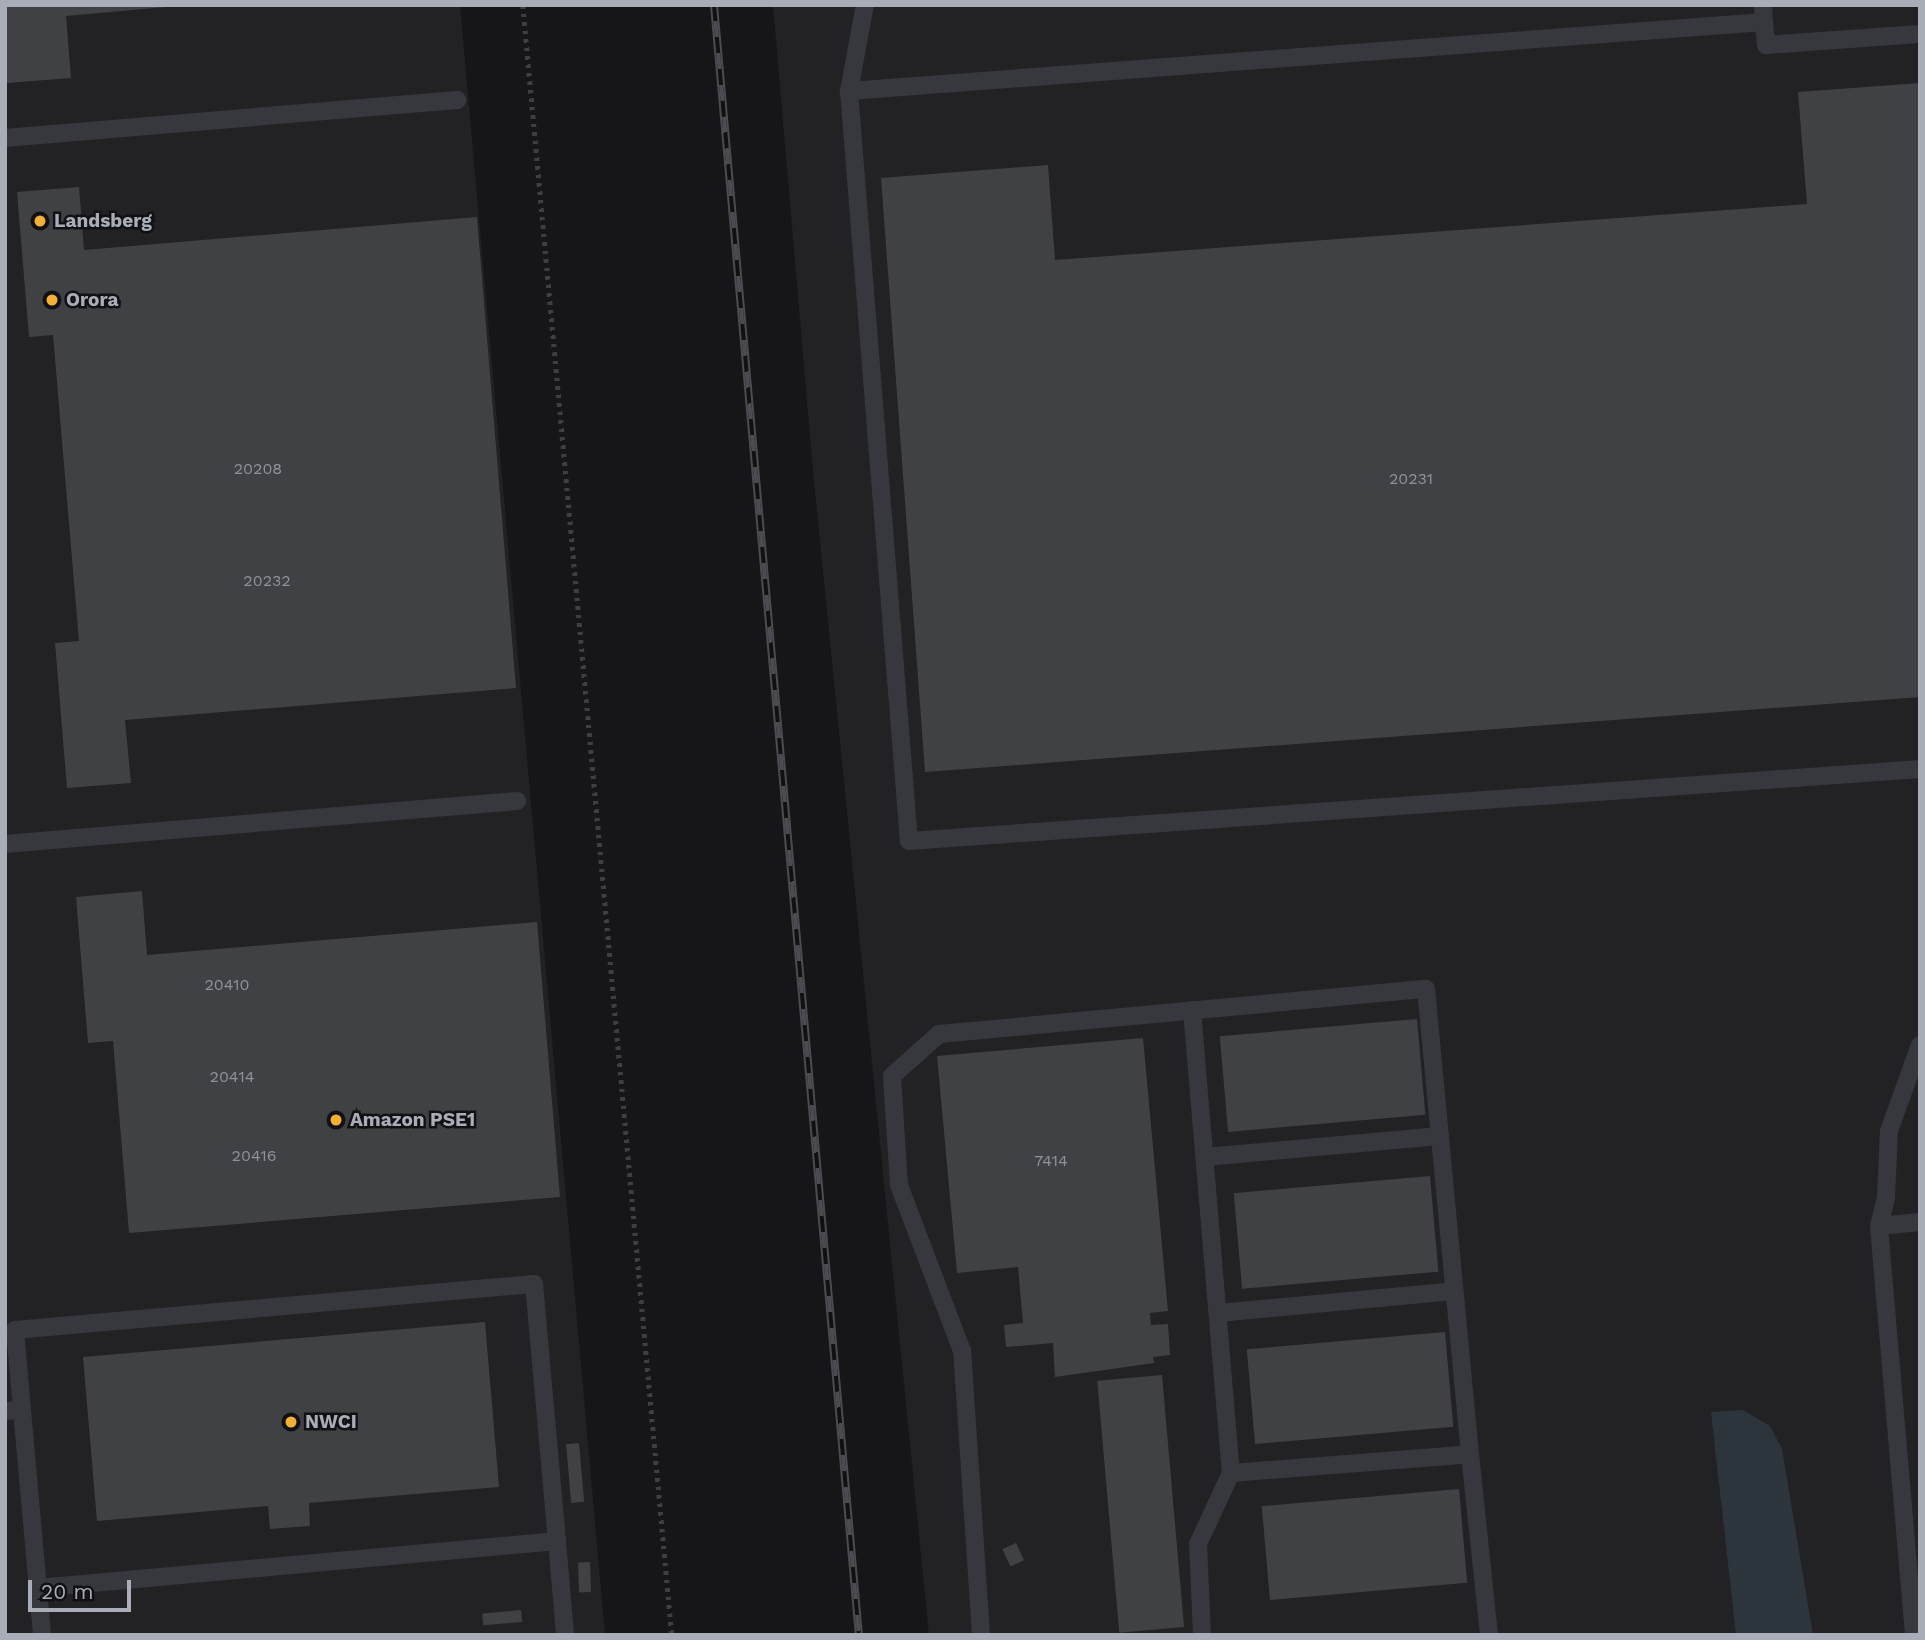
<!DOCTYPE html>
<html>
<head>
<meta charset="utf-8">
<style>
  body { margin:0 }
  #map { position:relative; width:1925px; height:1640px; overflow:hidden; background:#161618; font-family:"Work Sans",sans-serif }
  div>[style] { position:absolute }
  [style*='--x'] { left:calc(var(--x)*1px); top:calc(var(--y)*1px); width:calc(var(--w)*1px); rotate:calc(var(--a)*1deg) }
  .built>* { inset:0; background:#222225 }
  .water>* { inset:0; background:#2c353c }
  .building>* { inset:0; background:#404145; transform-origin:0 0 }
  .path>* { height:4.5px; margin-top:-2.25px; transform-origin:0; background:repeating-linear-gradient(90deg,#3d3f44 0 3.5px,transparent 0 8.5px) }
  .service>* { height:18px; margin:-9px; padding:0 9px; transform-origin:9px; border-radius:9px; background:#37383d }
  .rail>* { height:8px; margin-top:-4px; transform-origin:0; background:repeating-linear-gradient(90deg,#111113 0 16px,#4a4c52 0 32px); box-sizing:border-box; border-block:2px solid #4a4c52 }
  .dots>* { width:19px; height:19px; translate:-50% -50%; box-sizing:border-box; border:4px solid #111113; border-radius:50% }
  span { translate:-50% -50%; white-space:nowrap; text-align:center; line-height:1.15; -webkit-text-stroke:5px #111113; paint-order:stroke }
  .number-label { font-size:16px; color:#8e929b }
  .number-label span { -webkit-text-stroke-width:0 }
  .poi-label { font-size:19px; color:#a8adb8; font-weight:700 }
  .left { translate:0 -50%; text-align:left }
  .frame { position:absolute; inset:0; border:7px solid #a8adb8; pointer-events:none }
  .scale { position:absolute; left:28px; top:1580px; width:103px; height:32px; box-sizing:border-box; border:4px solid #a8adb8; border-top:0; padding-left:9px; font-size:21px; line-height:24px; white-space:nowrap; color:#a8adb8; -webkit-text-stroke:5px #111113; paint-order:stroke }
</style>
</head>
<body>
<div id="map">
  <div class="built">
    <div style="clip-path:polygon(5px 5px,460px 5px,605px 1635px,5px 1635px)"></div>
    <div style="clip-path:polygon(773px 5px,1920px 5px,1920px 1635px,929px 1635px,813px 471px)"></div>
  </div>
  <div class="water">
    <div style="clip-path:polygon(1743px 1410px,1770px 1426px,1782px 1449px,1813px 1635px,1736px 1635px,1711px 1412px)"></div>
  </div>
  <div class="building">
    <div style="clip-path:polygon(5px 5px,166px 5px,166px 7px,66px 16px,71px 78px,7px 83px)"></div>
    <div style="clip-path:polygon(1920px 83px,1920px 697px,925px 772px,881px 178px,1048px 165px,1055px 260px,1807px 204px,1798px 92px)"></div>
    <div style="clip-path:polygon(79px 187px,84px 250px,477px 217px,516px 688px,125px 720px,131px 783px,67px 788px,55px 643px,79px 641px,53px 335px,29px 337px,17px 192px)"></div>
    <div style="clip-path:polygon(142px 891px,147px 955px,537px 922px,560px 1197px,129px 1233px,113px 1041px,88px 1043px,76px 897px)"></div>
    <div style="left:1417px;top:1019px;width:96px;height:198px;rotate:85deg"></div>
    <div style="clip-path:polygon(1143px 1038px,1168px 1311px,1150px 1313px,1151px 1325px,1168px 1324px,1170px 1355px,1153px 1357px,1154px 1363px,1055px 1377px,1053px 1343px,1006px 1347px,1004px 1325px,1023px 1323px,1018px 1267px,957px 1273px,937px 1056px)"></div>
    <div style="left:1430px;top:1176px;width:96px;height:197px;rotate:85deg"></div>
    <div style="clip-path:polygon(485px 1322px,499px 1487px,309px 1503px,310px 1526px,270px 1529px,268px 1506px,97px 1521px,83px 1357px)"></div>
    <div style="left:1445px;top:1332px;width:95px;height:199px;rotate:85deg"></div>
    <div style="left:1162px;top:1375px;width:253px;height:65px;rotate:85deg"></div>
    <div style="left:579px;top:1443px;width:59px;height:13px;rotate:85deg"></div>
    <div style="left:1459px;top:1489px;width:94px;height:198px;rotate:85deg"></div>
    <div style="left:1016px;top:1543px;width:19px;height:15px;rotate:65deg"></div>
    <div style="left:590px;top:1562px;width:30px;height:12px;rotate:88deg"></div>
    <div style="left:521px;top:1610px;width:12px;height:39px;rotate:85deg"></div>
  </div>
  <div class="path">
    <div style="--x:523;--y:5;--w:1637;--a:84.78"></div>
  </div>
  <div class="service">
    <div style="--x:1763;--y:5;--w:17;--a:87"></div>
    <div style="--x:1764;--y:22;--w:918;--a:175.69"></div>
    <div style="--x:849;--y:91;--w:752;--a:85.43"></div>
    <div style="--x:909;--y:841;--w:1014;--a:-4.07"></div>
    <div style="--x:1764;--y:22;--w:23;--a:85"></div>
    <div style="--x:1766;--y:45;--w:154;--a:-4.1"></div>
    <div style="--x:849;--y:91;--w:87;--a:-79.5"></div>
    <div style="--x:5;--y:138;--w:454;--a:-4.8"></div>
    <div style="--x:5;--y:844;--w:514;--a:-4.8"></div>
    <div style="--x:1192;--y:1010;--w:465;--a:85.2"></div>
    <div style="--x:1205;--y:1157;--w:236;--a:-5.1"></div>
    <div style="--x:1879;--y:1226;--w:30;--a:-76"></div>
    <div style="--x:1886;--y:1197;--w:66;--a:-87.4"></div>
    <div style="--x:1889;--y:1131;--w:91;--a:-70.2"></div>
    <div style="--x:1218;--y:1313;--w:237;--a:-5.3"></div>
    <div style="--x:22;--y:1410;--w:80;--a:-95"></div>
    <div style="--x:15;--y:1330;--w:521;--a:-5.07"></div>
    <div style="--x:534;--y:1284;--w:258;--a:84.9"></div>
    <div style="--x:557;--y:1541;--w:521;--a:174.83"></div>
    <div style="--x:5;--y:1411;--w:17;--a:-3"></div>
    <div style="--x:22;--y:1410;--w:226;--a:84.9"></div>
    <div style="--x:557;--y:1541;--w:94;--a:85.1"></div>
    <div style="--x:981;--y:1635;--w:285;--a:-93.8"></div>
    <div style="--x:962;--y:1351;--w:178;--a:-110.8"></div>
    <div style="--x:899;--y:1185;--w:109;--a:-93.7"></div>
    <div style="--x:892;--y:1076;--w:63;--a:-41.8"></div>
    <div style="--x:939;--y:1034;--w:489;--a:-5.3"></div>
    <div style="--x:1426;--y:989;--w:467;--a:84.6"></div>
    <div style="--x:1202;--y:1635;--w:91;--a:-92.5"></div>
    <div style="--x:1198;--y:1544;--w:78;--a:-65.1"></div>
    <div style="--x:1231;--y:1473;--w:240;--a:-4.5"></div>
    <div style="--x:1470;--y:1454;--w:182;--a:84"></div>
    <div style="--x:1914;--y:1635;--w:410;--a:-94.9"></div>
    <div style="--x:1879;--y:1226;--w:41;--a:-5.6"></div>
  </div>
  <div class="rail">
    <div style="--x:714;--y:5;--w:1636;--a:84.92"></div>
  </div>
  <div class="dots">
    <div style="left:40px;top:221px;background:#f2b134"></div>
    <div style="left:52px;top:300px;background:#f2b134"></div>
    <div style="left:336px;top:1120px;background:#f2b134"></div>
    <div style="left:291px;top:1422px;background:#f2b134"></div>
  </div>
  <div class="number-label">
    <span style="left:258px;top:469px">20208</span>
    <span style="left:1411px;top:479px">20231</span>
    <span style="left:267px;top:581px">20232</span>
    <span style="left:227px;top:985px">20410</span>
    <span style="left:232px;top:1077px">20414</span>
    <span style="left:254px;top:1156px">20416</span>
    <span style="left:1051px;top:1161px">7414</span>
  </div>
  <div class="poi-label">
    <span class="left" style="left:54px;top:221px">Landsberg</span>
    <span class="left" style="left:66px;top:300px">Orora</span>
    <span class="left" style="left:350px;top:1120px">Amazon PSE1</span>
    <span class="left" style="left:305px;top:1422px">NWCI</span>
  </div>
  <div class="frame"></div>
  <div class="scale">20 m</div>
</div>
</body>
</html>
